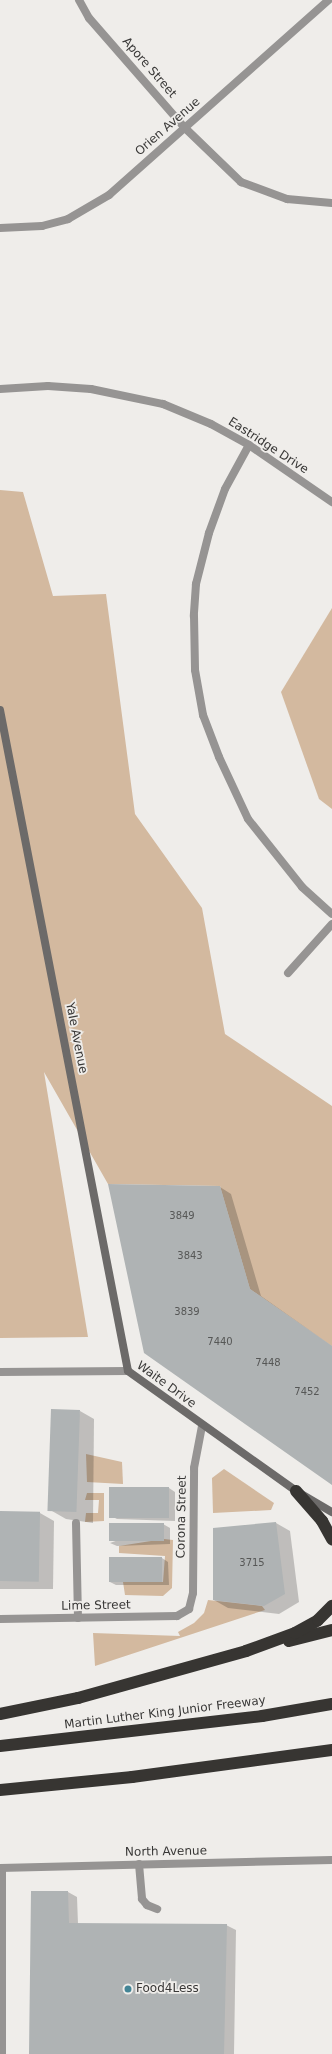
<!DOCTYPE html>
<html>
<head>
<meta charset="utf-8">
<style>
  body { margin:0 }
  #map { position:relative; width:332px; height:2054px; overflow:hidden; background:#efedea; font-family:"DejaVu Sans",sans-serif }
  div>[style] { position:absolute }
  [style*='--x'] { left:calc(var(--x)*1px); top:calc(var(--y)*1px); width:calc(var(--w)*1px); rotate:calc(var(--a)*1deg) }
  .green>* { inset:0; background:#d3b99f }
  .shadow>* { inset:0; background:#0003 }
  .building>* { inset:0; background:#afb3b4; transform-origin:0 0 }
  .service>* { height:8px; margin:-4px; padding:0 4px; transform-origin:4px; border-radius:4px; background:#969493 }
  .minor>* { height:8px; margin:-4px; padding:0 4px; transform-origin:4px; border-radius:4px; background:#969493 }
  .tertiary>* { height:8px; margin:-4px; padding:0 4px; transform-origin:4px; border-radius:4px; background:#969493 }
  .secondary>* { height:8px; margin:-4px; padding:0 4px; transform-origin:4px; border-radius:4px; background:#6c6a69 }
  .motorway>* { height:12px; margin:-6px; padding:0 6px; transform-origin:6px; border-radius:6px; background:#373532 }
  .dots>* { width:11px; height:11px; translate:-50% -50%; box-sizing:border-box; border:2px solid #efedea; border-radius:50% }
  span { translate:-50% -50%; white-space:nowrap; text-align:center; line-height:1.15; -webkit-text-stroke:3.5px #efedea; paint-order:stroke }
  .number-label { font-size:10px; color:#565756 }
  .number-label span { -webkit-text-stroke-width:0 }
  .street-label { font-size:12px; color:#393837 }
  .poi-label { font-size:12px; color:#393837 }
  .left { translate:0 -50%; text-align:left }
</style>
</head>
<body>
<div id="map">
  <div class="green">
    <div style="clip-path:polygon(0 490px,23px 492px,53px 596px,106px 594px,135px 814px,202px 908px,225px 1034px,332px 1106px,332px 1346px,250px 1289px,220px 1186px,108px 1184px,44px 1072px,88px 1337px,0 1338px)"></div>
    <div style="clip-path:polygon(332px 608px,332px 809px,319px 799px,281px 692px)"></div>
    <div style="clip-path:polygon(86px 1454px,122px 1462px,123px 1484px,87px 1482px)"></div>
    <div style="clip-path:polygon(224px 1469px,274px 1503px,271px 1510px,213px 1513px,212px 1478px)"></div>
    <div style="clip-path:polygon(87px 1493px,104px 1493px,104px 1521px,85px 1522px,86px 1513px,98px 1513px,99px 1500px,85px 1500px)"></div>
    <div style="clip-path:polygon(164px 1539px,173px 1540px,172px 1588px,163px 1596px,125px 1595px,123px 1582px,163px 1582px,165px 1556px,119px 1553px,119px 1546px)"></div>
    <div style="clip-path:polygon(208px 1600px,262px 1606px,265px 1610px,95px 1666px,93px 1633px,180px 1636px,178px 1632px,194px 1623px,204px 1613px)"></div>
  </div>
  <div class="shadow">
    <div style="clip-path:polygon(220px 1187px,231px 1194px,261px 1296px,332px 1346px,332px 1484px,145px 1352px)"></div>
    <div style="clip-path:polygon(80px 1411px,94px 1419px,93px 1523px,66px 1519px,52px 1511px)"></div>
    <div style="clip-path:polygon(169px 1488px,175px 1492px,175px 1521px,117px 1519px,111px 1516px)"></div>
    <div style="clip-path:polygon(0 1512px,40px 1513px,54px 1521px,53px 1589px,0 1589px)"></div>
    <div style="clip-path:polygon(276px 1523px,290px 1531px,299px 1602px,279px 1614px,228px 1608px,214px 1600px,214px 1529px)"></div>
    <div style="clip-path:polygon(163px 1524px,170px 1528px,170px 1544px,117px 1546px,110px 1543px)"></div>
    <div style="clip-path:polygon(162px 1558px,168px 1562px,169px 1585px,116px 1585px,110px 1582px)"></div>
    <div style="clip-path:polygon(68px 1892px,77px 1897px,78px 1924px,226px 1925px,236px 1930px,234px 2054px,30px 2054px)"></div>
  </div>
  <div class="building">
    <div style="clip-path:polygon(108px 1184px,220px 1186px,250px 1289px,332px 1346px,332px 1485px,144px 1353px)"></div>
    <div style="left:51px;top:1409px;width:29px;height:102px;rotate:2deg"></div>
    <div style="left:169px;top:1487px;width:31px;height:60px;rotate:90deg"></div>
    <div style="left:0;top:1511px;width:40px;height:70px;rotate:1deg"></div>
    <div style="clip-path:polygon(276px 1522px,285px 1594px,264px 1606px,213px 1600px,213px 1528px)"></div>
    <div style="left:164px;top:1523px;width:18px;height:55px;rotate:90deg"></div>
    <div style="left:109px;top:1557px;width:53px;height:25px"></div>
    <div style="clip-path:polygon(31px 1891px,68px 1891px,69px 1923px,227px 1924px,224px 2054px,29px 2054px)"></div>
  </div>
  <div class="service">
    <div style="--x:76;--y:1523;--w:95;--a:88.8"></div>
    <div style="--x:139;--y:1864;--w:35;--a:85"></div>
    <div style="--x:142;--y:1899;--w:8;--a:50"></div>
    <div style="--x:147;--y:1905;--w:11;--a:22"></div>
  </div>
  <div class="minor">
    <div style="--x:79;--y:0;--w:21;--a:61"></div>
    <div style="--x:89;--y:18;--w:146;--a:48.9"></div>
    <div style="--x:185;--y:128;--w:78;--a:44"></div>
    <div style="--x:241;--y:182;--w:49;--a:20.3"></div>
    <div style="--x:287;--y:199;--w:45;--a:5.1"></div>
    <div style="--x:288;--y:973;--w:66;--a:-48.1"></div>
    <div style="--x:0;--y:1619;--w:177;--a:-1"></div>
    <div style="--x:177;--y:1616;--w:14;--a:-30"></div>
    <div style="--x:189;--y:1609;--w:16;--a:-76"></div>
    <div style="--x:193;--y:1593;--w:125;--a:-89.5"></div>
    <div style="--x:194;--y:1468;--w:43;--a:-79.2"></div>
    <div style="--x:2;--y:2054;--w:186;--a:-90"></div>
  </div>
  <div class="tertiary">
    <div style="--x:0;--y:228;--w:42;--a:-2.7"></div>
    <div style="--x:42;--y:226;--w:27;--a:-15"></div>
    <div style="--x:68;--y:219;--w:48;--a:-30.3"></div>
    <div style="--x:109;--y:195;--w:294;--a:-41.6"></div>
    <div style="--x:0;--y:389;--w:48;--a:-3.6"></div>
    <div style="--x:48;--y:386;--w:43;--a:4"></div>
    <div style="--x:91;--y:389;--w:74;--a:11.8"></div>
    <div style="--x:163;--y:404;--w:52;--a:22.6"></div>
    <div style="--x:211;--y:424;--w:43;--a:28.9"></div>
    <div style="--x:249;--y:445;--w:101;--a:34.5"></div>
    <div style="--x:249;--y:445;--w:50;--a:118.6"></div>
    <div style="--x:225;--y:489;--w:47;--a:110"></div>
    <div style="--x:209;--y:533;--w:53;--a:104.3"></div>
    <div style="--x:196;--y:584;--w:32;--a:94"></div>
    <div style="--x:194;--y:616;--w:54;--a:88.9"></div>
    <div style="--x:195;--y:670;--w:46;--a:79.9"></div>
    <div style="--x:203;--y:715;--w:45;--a:69.1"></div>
    <div style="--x:219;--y:757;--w:68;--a:64.9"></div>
    <div style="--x:248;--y:819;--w:87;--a:51.5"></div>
    <div style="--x:302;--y:887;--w:40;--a:42"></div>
    <div style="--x:0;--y:1372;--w:128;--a:-0.4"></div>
    <div style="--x:0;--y:1868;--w:332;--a:-1.4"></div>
  </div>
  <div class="secondary">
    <div style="--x:0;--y:710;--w:673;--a:79.04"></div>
    <div style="--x:128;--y:1371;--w:206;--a:35.5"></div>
    <div style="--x:296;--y:1491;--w:42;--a:30.3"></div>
  </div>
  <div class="motorway">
    <div style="--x:296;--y:1491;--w:40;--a:49"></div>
    <div style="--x:322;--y:1521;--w:21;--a:61"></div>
    <div style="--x:289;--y:1641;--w:44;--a:-14.3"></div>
    <div style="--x:0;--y:1714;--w:80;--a:-11.6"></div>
    <div style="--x:78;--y:1698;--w:174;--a:-15.6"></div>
    <div style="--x:246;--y:1651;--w:52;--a:-20.2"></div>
    <div style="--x:295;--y:1633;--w:26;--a:-29"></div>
    <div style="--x:318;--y:1620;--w:20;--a:-45"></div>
    <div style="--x:0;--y:1746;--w:264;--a:-6.5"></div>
    <div style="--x:262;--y:1716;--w:71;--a:-9.7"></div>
    <div style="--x:0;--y:1790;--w:133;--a:-5.6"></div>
    <div style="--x:132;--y:1777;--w:202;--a:-7.7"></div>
  </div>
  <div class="dots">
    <div style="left:128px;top:1989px;background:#438596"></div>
  </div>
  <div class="number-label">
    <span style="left:182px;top:1216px">3849</span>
    <span style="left:190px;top:1256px">3843</span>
    <span style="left:187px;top:1312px">3839</span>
    <span style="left:220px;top:1342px">7440</span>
    <span style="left:268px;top:1363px">7448</span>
    <span style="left:307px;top:1392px">7452</span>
    <span style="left:252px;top:1563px">3715</span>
  </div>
  <div class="street-label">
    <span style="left:149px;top:68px;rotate:49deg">Apore Street</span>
    <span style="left:168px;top:127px;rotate:-41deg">Orien Avenue</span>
    <span style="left:268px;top:446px;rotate:33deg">Eastridge Drive</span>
    <span style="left:76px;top:1038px;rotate:79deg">Yale Avenue</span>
    <span style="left:166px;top:1385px;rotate:36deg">Waite Drive</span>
    <span style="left:182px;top:1517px;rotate:-89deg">Corona Street</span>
    <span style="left:96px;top:1606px;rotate:-1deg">Lime Street</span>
    <span style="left:165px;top:1713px;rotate:-7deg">Martin Luther King Junior Freeway</span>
    <span style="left:166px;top:1852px;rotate:-1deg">North Avenue</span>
  </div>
  <div class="poi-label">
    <span class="left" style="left:136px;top:1989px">Food4Less</span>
  </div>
</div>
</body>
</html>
